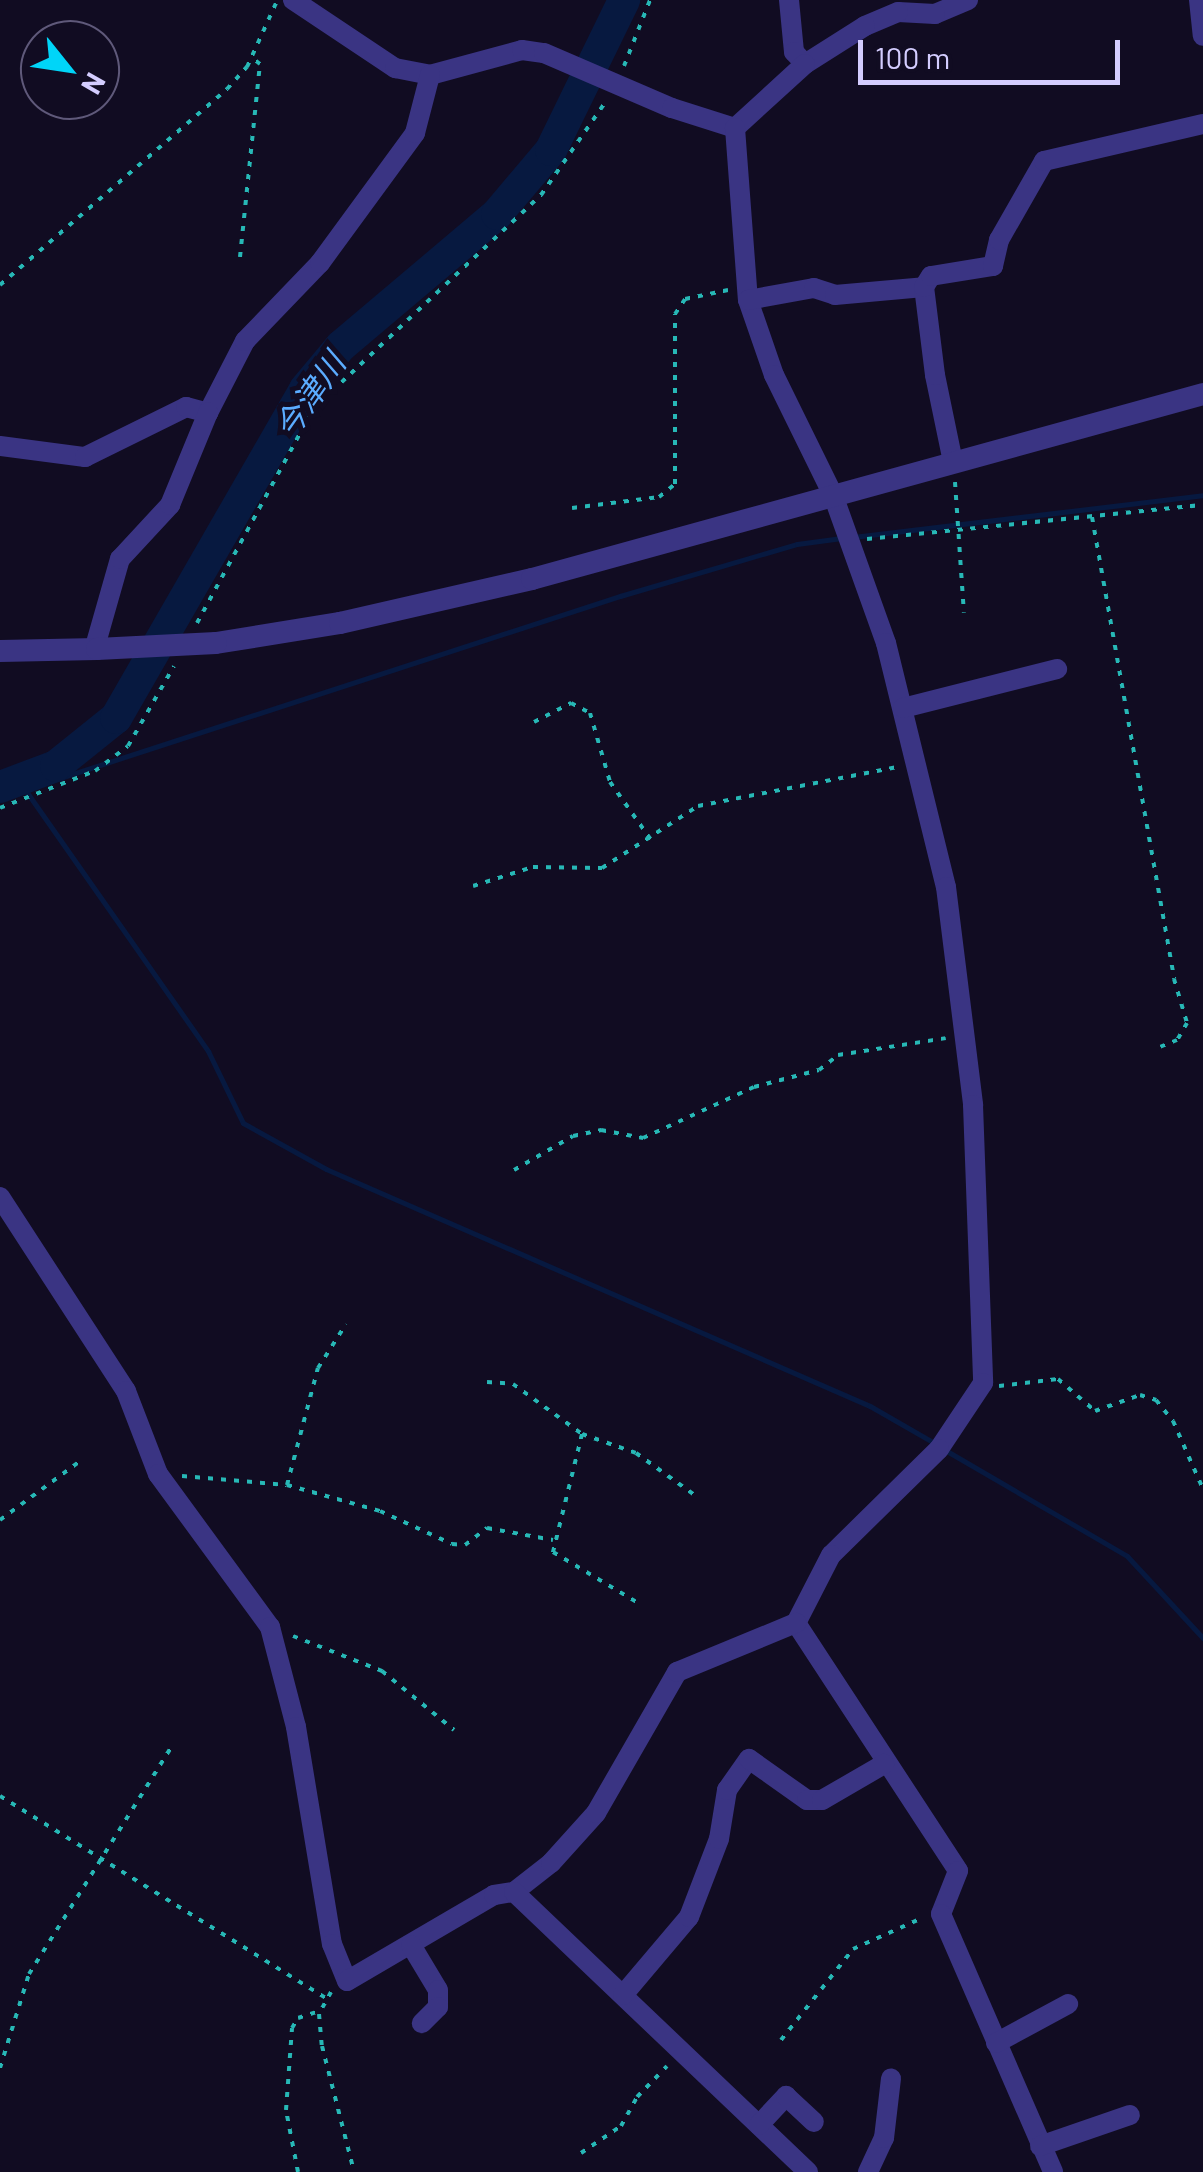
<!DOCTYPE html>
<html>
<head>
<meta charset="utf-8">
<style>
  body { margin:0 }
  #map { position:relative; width:1203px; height:2172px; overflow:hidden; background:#110c22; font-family:Barlow,"Noto Sans JP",sans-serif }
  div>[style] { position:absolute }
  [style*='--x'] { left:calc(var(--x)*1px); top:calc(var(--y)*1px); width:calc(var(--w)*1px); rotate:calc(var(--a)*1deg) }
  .stream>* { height:5px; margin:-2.5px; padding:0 2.5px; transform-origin:2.5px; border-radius:2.5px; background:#071940 }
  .river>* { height:32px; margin:-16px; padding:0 16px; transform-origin:16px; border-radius:16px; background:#071940 }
  .path>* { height:4px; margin-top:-2px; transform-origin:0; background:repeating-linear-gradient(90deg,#27b8b6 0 5px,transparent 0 13px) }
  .minor>* { height:20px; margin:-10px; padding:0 10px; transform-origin:10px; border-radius:10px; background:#3a3483 }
  .tertiary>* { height:22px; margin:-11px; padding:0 11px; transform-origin:11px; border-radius:11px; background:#3a3483 }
  .tertiary-bridge>* { height:22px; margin:-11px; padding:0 11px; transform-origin:11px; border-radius:11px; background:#3a3483 }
  span { translate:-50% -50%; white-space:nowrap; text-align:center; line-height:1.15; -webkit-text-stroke:10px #110c22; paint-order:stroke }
  .water-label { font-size:32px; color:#5bacff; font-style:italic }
  .north { position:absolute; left:20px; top:20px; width:100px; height:100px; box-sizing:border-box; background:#110c22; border:2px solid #5f597a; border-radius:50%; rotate:120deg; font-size:28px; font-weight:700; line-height:40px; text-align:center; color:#d4cdff }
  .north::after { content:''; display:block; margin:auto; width:35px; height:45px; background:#00d5f8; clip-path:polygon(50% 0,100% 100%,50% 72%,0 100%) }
  .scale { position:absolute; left:858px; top:40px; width:262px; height:45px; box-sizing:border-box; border:5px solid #d4cdff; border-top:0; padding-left:12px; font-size:30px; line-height:35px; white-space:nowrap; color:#d4cdff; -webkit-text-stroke:8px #110c22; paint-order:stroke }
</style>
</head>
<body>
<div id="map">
  <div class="stream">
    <div style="--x:853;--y:537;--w:353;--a:-6.8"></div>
    <div style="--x:19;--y:781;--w:330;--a:55"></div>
    <div style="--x:208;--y:1051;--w:80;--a:64.1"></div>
    <div style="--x:243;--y:1123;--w:95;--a:29"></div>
    <div style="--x:326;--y:1169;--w:593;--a:23.54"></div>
    <div style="--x:870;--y:1406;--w:76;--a:29.9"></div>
    <div style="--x:23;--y:790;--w:628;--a:-18"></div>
    <div style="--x:620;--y:596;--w:184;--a:-16.4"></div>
    <div style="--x:797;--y:544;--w:45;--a:-7.6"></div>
    <div style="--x:945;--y:1450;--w:211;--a:30.2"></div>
    <div style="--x:1127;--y:1556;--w:112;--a:47.2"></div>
  </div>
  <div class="river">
    <div style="--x:0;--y:787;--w:60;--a:-20.6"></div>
    <div style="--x:56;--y:766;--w:77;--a:-38.7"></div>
    <div style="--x:116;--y:718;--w:379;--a:-60.1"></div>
    <div style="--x:305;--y:389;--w:56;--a:-50.1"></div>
    <div style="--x:341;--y:346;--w:204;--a:-40.2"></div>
    <div style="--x:497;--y:214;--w:84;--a:-49.8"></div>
    <div style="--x:551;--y:150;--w:167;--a:-64"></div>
  </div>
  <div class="path">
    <div style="--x:624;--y:66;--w:71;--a:-68.5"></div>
    <div style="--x:240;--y:257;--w:194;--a:-84.1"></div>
    <div style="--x:260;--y:64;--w:11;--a:-142"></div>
    <div style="--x:0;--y:285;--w:300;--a:-40.8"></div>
    <div style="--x:227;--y:89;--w:30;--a:-48"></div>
    <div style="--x:247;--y:67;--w:70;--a:-65.6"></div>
    <div style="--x:955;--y:482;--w:131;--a:86.1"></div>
    <div style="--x:572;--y:508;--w:88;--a:-7.2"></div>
    <div style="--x:659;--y:497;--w:21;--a:-39"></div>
    <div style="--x:675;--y:484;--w:170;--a:-90"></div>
    <div style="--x:675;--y:314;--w:18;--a:-56"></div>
    <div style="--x:685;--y:299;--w:44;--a:-11.8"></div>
    <div style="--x:1092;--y:517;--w:469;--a:79.9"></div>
    <div style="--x:1174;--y:979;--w:46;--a:73.5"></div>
    <div style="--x:1187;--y:1023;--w:20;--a:120"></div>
    <div style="--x:1177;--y:1040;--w:18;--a:158"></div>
    <div style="--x:867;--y:539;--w:338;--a:-5.8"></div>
    <div style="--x:197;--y:623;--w:243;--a:-61.5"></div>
    <div style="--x:313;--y:409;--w:313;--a:-43.2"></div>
    <div style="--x:541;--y:195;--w:114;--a:-55.3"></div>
    <div style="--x:534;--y:722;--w:42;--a:-27.2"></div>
    <div style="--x:571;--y:703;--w:21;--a:28"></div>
    <div style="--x:590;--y:713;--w:72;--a:73.8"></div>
    <div style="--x:610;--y:782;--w:71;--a:54.7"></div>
    <div style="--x:0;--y:808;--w:102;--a:-21.3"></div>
    <div style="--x:95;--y:771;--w:41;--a:-37.1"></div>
    <div style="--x:128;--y:746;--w:92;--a:-60.1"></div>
    <div style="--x:473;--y:886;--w:63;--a:-17.6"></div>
    <div style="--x:533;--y:867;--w:69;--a:0.8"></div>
    <div style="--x:602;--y:868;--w:114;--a:-32.9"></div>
    <div style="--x:698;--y:806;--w:203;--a:-11.1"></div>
    <div style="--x:514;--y:1170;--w:68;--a:-30"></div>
    <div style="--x:573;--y:1136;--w:29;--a:-12"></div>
    <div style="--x:601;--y:1130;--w:43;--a:10.8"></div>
    <div style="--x:643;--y:1138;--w:122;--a:-24.7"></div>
    <div style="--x:754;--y:1087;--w:67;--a:-14.7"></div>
    <div style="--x:819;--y:1070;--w:24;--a:-38"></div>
    <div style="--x:838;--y:1055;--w:109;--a:-8.9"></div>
    <div style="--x:487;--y:1382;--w:26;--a:4"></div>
    <div style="--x:513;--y:1384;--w:85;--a:35.9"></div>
    <div style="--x:582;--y:1434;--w:57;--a:19.4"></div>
    <div style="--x:636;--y:1453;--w:74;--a:35.6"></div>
    <div style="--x:999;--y:1386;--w:59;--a:-6.8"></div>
    <div style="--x:1058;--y:1379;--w:49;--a:40.9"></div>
    <div style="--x:1095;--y:1411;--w:48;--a:-19.6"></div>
    <div style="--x:1140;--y:1395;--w:17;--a:17"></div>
    <div style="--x:1156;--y:1400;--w:27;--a:51"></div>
    <div style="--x:1173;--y:1421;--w:74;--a:66.2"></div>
    <div style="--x:582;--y:1434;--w:122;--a:103.8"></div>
    <div style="--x:553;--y:1552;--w:101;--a:30.9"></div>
    <div style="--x:182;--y:1476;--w:105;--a:4.9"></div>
    <div style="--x:287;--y:1485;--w:97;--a:15.6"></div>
    <div style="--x:380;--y:1511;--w:79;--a:24.6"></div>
    <div style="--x:452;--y:1544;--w:13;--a:4"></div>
    <div style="--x:465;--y:1545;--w:28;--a:-38"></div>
    <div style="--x:487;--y:1528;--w:67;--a:10.3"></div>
    <div style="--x:287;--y:1485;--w:121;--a:-75.2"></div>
    <div style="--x:318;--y:1368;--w:52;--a:-57.5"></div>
    <div style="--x:0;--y:1520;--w:98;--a:-36.3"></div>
    <div style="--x:293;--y:1636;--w:96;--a:21.5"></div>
    <div style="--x:382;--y:1671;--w:93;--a:39.3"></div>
    <div style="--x:0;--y:1796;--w:384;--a:31.8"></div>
    <div style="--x:331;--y:1992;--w:25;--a:119"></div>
    <div style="--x:319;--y:2014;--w:32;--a:85"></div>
    <div style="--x:322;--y:2046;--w:130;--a:75.7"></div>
    <div style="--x:781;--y:2040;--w:116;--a:-51.6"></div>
    <div style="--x:853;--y:1949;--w:76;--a:-24.2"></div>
    <div style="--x:0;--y:2068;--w:98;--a:-72.9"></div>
    <div style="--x:29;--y:1974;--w:271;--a:-57.9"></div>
    <div style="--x:581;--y:2153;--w:48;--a:-34"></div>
    <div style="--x:621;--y:2126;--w:33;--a:-61"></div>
    <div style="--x:637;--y:2097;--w:43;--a:-45.9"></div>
    <div style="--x:298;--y:2172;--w:63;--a:-101"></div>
    <div style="--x:286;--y:2110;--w:82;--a:-85.8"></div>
    <div style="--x:292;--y:2028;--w:12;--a:-59"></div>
    <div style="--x:298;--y:2018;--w:23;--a:-18"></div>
  </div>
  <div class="minor">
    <div style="--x:293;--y:0;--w:123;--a:33.7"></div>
    <div style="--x:395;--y:68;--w:36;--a:11"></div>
    <div style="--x:430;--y:75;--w:95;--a:-15.2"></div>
    <div style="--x:522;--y:50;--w:22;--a:8"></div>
    <div style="--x:544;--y:53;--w:139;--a:23.3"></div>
    <div style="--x:672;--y:108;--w:66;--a:17.6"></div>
    <div style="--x:789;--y:0;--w:52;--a:84.5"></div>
    <div style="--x:794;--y:52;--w:16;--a:47"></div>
    <div style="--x:968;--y:0;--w:36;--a:157"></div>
    <div style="--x:935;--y:14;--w:37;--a:-177"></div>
    <div style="--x:898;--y:12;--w:36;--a:157"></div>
    <div style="--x:865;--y:26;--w:71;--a:147.7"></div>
    <div style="--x:805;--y:64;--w:95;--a:137.6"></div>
    <div style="--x:735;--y:128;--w:172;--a:85.7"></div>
    <div style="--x:748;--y:300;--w:79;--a:70.9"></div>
    <div style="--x:774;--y:375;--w:134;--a:63.8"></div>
    <div style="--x:833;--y:495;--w:157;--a:70.3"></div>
    <div style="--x:886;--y:643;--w:251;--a:76.2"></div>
    <div style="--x:946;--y:887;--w:220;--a:82.9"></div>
    <div style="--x:973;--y:1105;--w:278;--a:87.9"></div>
    <div style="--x:983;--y:1383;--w:79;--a:123.7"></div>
    <div style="--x:939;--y:1449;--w:151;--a:135.5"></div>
    <div style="--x:831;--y:1555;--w:76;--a:117.2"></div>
    <div style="--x:796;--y:1623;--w:296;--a:56.8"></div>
    <div style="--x:958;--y:1871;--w:46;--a:111.6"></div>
    <div style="--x:941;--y:1914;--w:281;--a:66.5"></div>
    <div style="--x:1199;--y:0;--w:36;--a:84"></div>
    <div style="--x:748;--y:300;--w:67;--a:-10.3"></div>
    <div style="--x:814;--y:288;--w:22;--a:18"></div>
    <div style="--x:835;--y:295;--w:89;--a:-5.1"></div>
    <div style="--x:0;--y:446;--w:86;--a:7.4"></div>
    <div style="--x:85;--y:457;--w:113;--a:-26.3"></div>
    <div style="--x:186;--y:407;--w:23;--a:15"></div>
    <div style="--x:208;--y:413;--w:81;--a:-62.8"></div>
    <div style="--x:245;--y:341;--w:108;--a:-46.1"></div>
    <div style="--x:320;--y:263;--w:161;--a:-53.8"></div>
    <div style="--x:415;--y:133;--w:60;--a:-75.5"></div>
    <div style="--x:953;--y:462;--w:89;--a:-101.7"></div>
    <div style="--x:935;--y:375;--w:89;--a:-97.1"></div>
    <div style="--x:924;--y:287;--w:13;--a:-58"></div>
    <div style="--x:931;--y:276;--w:63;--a:-9.2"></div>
    <div style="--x:993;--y:266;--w:27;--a:-77"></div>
    <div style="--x:999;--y:240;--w:91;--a:-60.3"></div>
    <div style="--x:1044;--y:161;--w:163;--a:-13.1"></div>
    <div style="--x:94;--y:650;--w:95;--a:-74.1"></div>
    <div style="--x:120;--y:559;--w:74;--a:-47.2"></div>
    <div style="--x:170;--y:505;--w:100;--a:-67.6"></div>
    <div style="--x:903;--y:708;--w:159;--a:-14.2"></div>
    <div style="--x:0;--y:1197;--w:231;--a:57"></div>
    <div style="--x:126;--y:1391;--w:89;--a:68.9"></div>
    <div style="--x:158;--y:1474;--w:190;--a:53.8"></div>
    <div style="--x:270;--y:1627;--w:103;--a:75.4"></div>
    <div style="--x:296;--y:1727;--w:220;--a:80.6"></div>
    <div style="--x:332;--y:1944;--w:40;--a:68"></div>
    <div style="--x:347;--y:1981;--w:170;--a:-30.3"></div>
    <div style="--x:494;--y:1895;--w:20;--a:-9"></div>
    <div style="--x:514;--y:1892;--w:47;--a:-38.1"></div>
    <div style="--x:551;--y:1863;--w:67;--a:-48"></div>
    <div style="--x:596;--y:1813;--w:163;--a:-60.1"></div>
    <div style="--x:677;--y:1672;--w:129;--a:-22.4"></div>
    <div style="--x:514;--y:1892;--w:406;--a:43.6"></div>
    <div style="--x:411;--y:1945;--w:52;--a:59"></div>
    <div style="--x:438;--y:1990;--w:17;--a:90"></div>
    <div style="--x:438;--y:2007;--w:23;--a:135"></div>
    <div style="--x:623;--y:1995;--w:102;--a:-49.8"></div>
    <div style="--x:689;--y:1917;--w:84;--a:-69"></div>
    <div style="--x:719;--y:1839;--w:50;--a:-80.7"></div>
    <div style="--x:727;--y:1790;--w:38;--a:-55"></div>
    <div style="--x:749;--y:1759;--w:71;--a:35.3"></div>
    <div style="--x:807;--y:1800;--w:15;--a:0"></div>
    <div style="--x:822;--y:1800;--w:72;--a:-30.1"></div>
    <div style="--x:996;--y:2043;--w:82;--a:-28.4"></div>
    <div style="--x:759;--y:2125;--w:40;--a:-47"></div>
    <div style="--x:786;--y:2096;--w:38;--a:43"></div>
    <div style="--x:1040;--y:2146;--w:95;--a:-19"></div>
    <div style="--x:868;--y:2172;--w:38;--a:-65"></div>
    <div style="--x:884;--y:2138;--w:60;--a:-83.3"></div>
  </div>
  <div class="tertiary">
    <div style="--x:216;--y:643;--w:126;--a:-9.2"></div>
    <div style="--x:340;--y:623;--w:197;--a:-12.9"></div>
    <div style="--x:532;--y:579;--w:696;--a:-15.41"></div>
    <div style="--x:0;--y:651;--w:97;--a:-1.2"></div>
  </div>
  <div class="tertiary-bridge">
    <div style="--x:97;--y:649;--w:119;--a:-2.9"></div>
  </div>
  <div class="water-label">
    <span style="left:309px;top:395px;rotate:-55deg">今津川</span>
  </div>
  <div class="north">N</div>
  <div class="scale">100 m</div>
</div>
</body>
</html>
